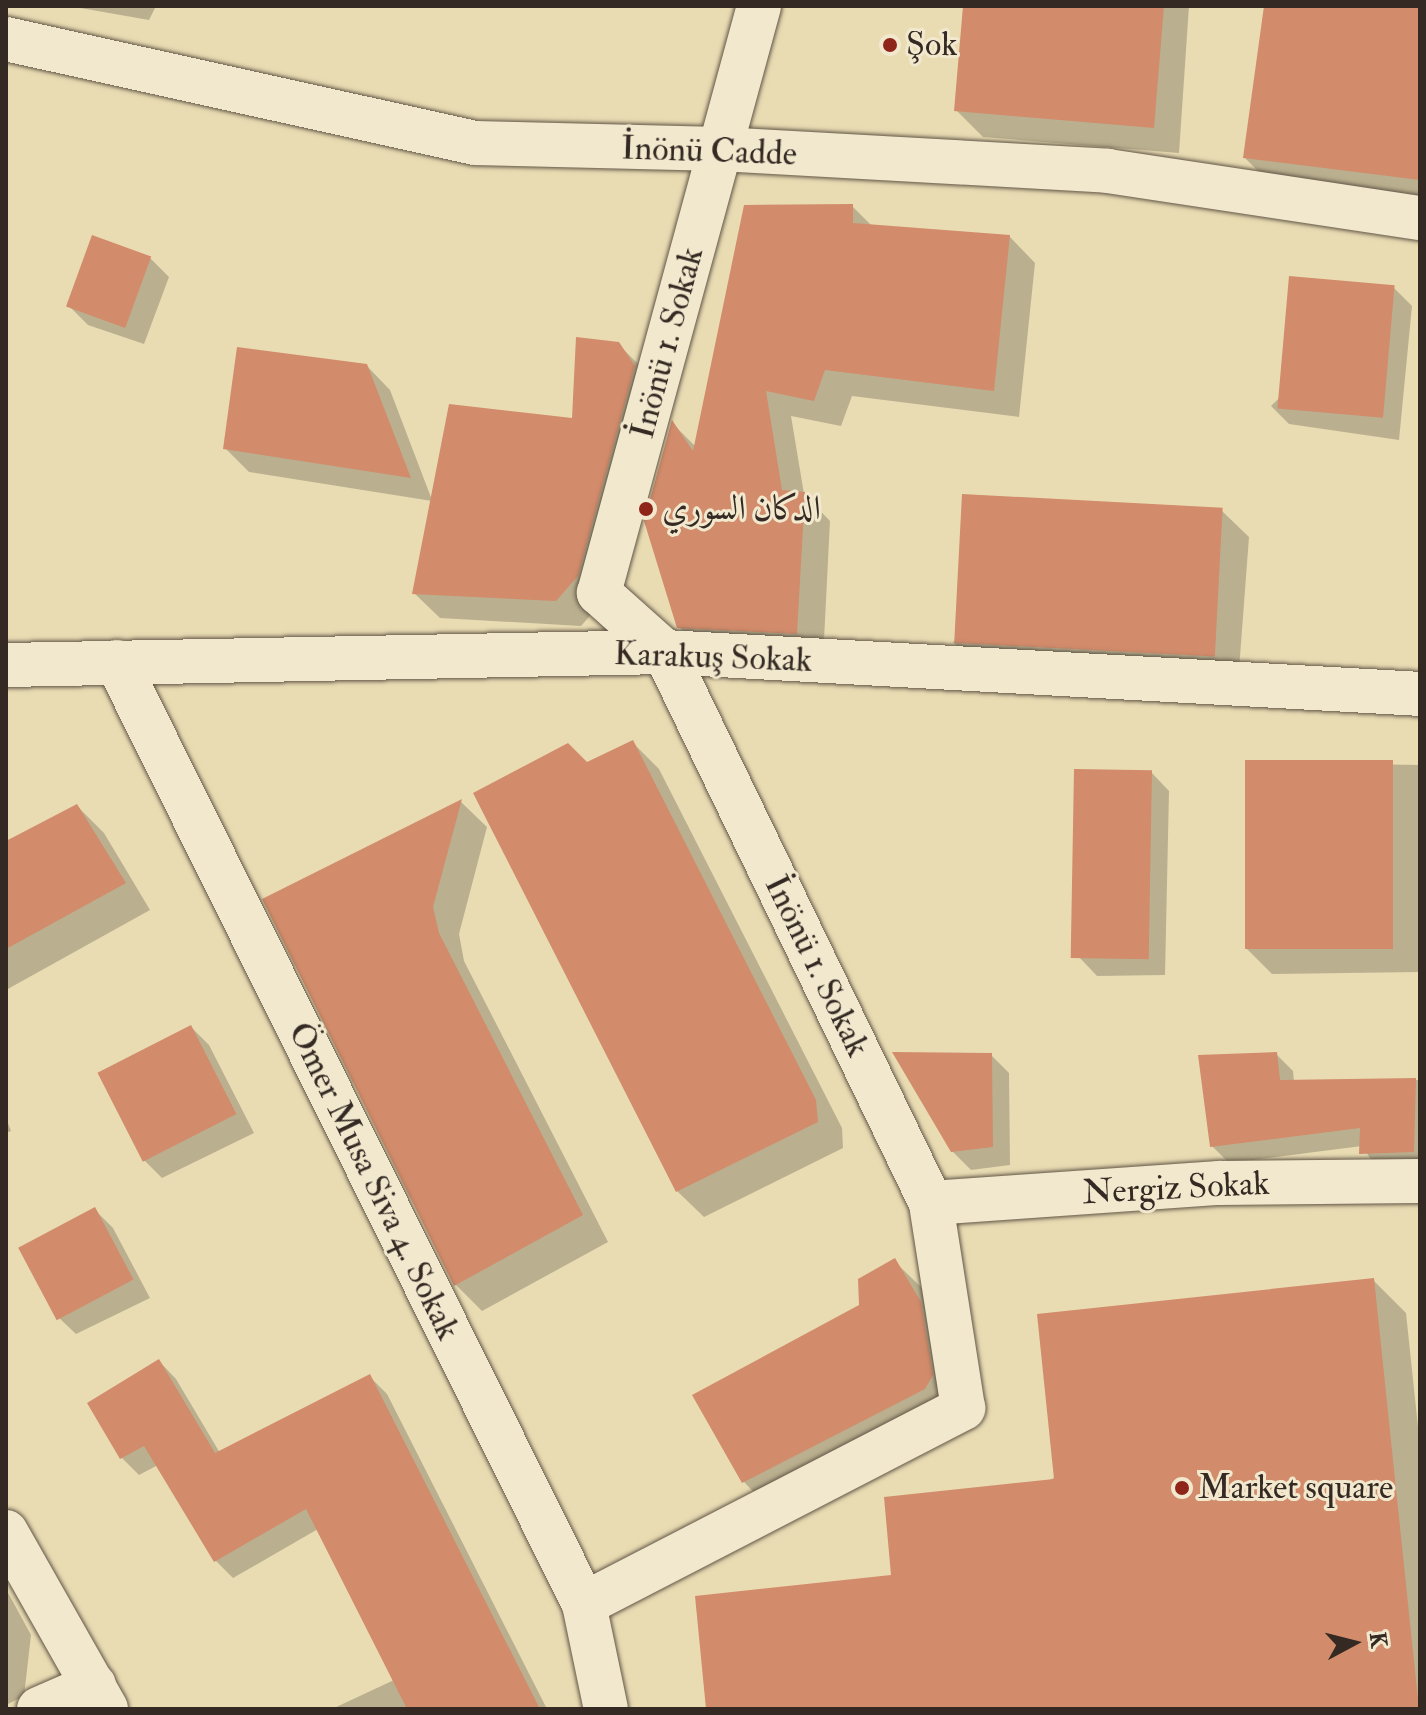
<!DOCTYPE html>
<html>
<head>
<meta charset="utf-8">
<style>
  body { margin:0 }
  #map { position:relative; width:1426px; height:1715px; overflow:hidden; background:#e9dcb3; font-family:"IM FELL Double Pica",Amiri,serif }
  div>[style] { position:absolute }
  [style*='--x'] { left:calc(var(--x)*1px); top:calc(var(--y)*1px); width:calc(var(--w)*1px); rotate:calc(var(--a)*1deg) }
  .shadow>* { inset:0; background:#0003 }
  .building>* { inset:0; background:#d28b6b; transform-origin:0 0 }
  .roads { filter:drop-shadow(0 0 2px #625647) drop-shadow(0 0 2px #625647) }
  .minor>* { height:44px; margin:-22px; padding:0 22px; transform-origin:22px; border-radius:22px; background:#f1e8ce }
  .dots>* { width:22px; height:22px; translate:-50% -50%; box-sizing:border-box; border:4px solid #f1e8ce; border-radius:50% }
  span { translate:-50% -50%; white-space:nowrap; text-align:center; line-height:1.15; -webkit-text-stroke:6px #f1e8ce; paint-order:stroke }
  .poi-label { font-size:34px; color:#352a23 }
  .left { translate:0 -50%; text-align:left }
  .street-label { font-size:34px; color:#352a23 }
  .frame { position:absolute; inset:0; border:8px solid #352a23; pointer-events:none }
  .north { position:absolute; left:1314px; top:1603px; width:80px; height:80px; -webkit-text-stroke:6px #f1e8ce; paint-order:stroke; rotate:83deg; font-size:22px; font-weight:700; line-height:32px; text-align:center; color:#352a23 }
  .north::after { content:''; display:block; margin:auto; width:28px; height:36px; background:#352a23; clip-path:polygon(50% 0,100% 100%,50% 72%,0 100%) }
</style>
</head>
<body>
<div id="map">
  <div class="shadow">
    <div style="clip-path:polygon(69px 6px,156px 6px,149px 20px)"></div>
    <div style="clip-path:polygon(965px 6px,1189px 6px,1179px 153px,983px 137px,956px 110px)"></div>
    <div style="clip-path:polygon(1266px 6px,1420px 6px,1420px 205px,1275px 188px,1245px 158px)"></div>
    <div style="clip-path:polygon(852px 206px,873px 227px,1009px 236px,1035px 263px,1019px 417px,852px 396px,841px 426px,791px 416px,804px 494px,830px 521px,823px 660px,705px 653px,679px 627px,673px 424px,696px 447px)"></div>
    <div style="clip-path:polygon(150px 258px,169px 277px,144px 344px,88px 325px,70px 307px)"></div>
    <div style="clip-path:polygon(1394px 288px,1412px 306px,1399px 440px,1289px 424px,1271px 406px)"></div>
    <div style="clip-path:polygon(618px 344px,644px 370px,602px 602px,581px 626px,440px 618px,414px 593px,432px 501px,249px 472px,225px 448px,366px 365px,390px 390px,432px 500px,574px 420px)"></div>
    <div style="clip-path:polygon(1222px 511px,1249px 537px,1238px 683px,980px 669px,953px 642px)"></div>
    <div style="clip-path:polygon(633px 743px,659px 769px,842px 1128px,843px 1148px,704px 1217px,677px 1191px,587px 764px)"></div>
    <div style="clip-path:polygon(1247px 762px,1420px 765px,1420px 972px,1272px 974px,1247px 949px)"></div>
    <div style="clip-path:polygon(1151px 772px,1169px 791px,1165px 975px,1097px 976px,1079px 957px)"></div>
    <div style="clip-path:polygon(461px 802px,487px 827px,459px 934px,464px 961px,608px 1242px,482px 1311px,456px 1285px,265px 900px)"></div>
    <div style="clip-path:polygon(77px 806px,104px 833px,150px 910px,6px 990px,6px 843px)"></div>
    <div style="clip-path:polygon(191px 1027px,209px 1045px,254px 1133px,162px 1178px,144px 1160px)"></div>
    <div style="clip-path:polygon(1276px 1054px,1293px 1071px,1294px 1082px,1420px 1080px,1420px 1168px,1378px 1170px,1362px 1146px,1229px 1163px,1212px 1146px)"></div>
    <div style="clip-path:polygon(991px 1055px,1009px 1073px,1010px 1165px,971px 1170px,952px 1151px)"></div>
    <div style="clip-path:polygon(6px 1118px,11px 1131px,6px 1133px)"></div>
    <div style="clip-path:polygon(95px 1210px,113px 1228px,150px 1298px,76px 1334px,57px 1316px)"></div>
    <div style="clip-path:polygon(894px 1261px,921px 1287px,947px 1331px,958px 1402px,770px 1509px,744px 1482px)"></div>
    <div style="clip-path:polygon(1373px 1280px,1406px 1313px,1420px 1446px,1420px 1709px,708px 1709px,894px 1577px)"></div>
    <div style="clip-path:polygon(159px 1361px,176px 1379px,220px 1453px,370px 1377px,387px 1394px,547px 1709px,332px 1709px,394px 1680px,318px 1529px,233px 1578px,216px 1561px,158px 1465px,139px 1475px,122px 1458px)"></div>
    <div style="clip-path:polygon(6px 1589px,31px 1635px,24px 1696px,6px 1705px)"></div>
  </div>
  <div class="building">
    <div style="clip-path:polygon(963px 6px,1164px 6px,1154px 128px,954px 111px)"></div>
    <div style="clip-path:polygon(1264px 6px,1420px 6px,1420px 180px,1243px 158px)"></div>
    <div style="clip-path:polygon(853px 204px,853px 223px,1010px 235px,994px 391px,825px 370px,814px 401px,766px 391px,782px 490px,805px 492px,797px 634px,677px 628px,644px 521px,672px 420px,693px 451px,744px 205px)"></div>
    <div style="left:92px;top:235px;width:63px;height:76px;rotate:20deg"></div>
    <div style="left:1289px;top:276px;width:106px;height:133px;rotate:5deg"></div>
    <div style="clip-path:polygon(576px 337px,619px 342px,635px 366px,578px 576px,556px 601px,412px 594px,449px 404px,572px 418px)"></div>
    <div style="clip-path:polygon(237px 347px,367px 364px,411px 478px,223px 449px)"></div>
    <div style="left:962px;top:494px;width:261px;height:149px;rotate:3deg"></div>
    <div style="clip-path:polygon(633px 740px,816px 1100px,818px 1122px,676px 1192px,473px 793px,568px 743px,587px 762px)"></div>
    <div style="left:1245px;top:760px;width:148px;height:189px"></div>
    <div style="left:1074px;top:769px;width:78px;height:189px;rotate:1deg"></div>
    <div style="clip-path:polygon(462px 799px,433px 907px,439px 933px,583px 1215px,454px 1286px,262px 899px)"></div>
    <div style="clip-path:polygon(77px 804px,126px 883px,6px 949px,6px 841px)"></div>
    <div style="left:191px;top:1025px;width:100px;height:105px;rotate:63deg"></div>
    <div style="clip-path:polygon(892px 1052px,992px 1053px,993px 1147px,951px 1152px)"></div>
    <div style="clip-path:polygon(1277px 1052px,1280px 1080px,1416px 1078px,1414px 1152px,1359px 1154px,1360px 1128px,1210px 1147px,1198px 1055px)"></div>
    <div style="left:95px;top:1207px;width:82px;height:87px;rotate:62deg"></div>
    <div style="clip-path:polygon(895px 1258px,921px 1302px,933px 1375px,925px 1389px,742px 1483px,692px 1395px,859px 1305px,858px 1279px)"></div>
    <div style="clip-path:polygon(1374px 1278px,1419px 1709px,706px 1709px,695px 1596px,891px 1575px,884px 1497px,1054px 1479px,1037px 1314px)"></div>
    <div style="clip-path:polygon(159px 1359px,215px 1453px,370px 1374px,540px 1709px,407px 1709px,306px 1509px,214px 1562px,144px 1446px,120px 1459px,87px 1403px)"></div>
  </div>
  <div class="roads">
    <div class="minor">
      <div style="--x:6;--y:39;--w:480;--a:12.5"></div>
      <div style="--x:475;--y:143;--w:245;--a:1.4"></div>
      <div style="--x:720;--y:149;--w:389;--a:3.2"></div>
      <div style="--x:1108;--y:171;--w:316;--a:8.6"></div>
      <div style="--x:117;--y:662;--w:1051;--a:63.63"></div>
      <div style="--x:584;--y:1604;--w:107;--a:78.2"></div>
      <div style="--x:6;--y:665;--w:659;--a:-1.13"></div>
      <div style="--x:665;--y:652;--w:756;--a:3.18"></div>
      <div style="--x:931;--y:1203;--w:289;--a:-4"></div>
      <div style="--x:1219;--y:1183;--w:201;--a:-0.6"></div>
      <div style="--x:6;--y:1532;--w:203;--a:60.5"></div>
      <div style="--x:584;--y:1604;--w:427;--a:-27.3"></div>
      <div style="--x:963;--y:1408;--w:207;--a:-98.9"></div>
      <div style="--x:931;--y:1203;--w:612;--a:-115.77"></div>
      <div style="--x:665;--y:652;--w:89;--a:-138.2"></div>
      <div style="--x:599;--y:593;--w:608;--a:-74.75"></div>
      <div style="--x:39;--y:1709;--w:60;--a:-23.6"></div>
    </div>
  </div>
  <div class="dots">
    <div style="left:890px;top:45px;background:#8f2418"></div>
    <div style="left:646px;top:509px;background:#8f2418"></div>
    <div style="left:1182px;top:1488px;background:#8f2418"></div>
  </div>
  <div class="poi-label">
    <span class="left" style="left:906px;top:45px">Şok</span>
    <span class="left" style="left:662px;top:509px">الدكان السوري</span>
    <span class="left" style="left:1198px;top:1488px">Market square</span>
  </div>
  <div class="street-label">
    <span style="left:709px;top:151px;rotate:2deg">İnönü Cadde</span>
    <span style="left:667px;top:343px;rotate:-75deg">İnönü 1. Sokak</span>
    <span style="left:713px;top:657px;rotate:2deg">Karakuş Sokak</span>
    <span style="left:817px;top:966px;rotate:64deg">İnönü 1. Sokak</span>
    <span style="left:374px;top:1181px;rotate:64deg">Ömer Musa Siva 4. Sokak</span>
    <span style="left:1176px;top:1188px;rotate:-3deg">Nergiz Sokak</span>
  </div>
  <div class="frame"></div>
  <div class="north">K</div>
</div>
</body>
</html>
